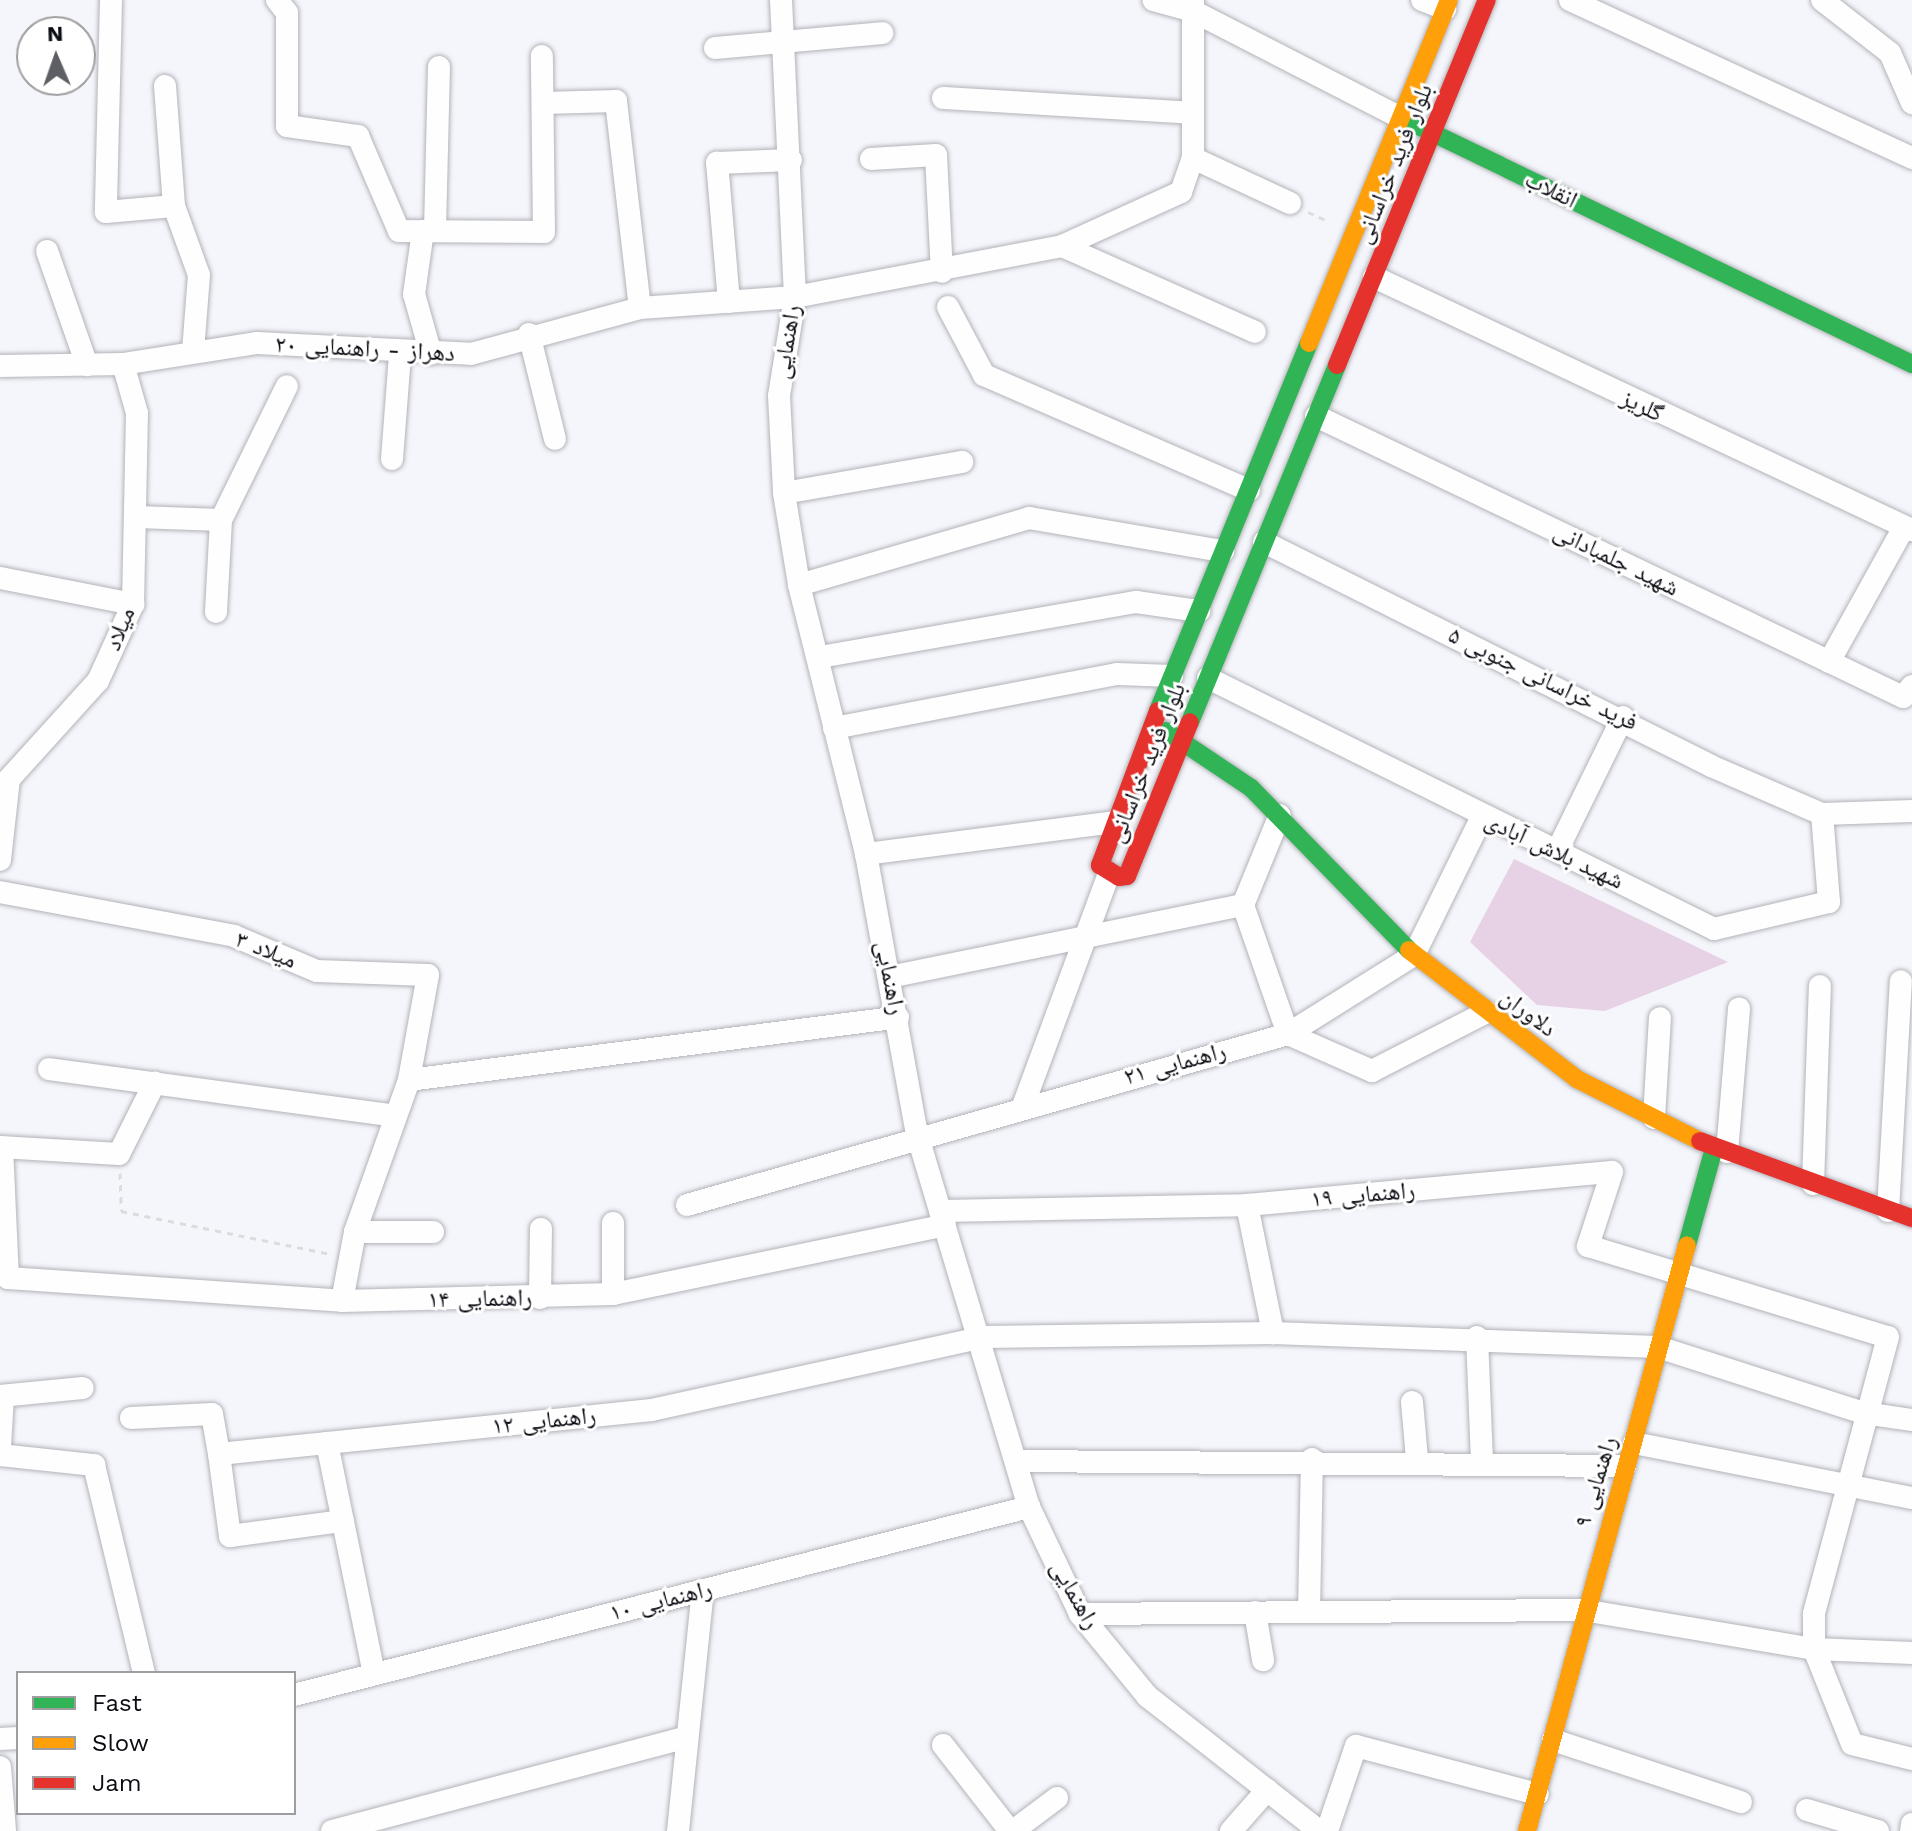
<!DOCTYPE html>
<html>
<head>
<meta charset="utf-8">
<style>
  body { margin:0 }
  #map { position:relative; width:1912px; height:1831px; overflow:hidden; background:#f5f6fb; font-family:"Work Sans","Noto Naskh Arabic",sans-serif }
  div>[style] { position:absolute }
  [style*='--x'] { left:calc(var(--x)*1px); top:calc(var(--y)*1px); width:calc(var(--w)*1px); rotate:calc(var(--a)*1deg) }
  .green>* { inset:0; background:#e7d2e5 }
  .path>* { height:3px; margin-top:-1.5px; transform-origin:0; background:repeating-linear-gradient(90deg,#dcdcdd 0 6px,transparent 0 12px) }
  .roads { filter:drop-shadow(0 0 2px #b2b3b9) drop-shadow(0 0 2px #b2b3b9) }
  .street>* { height:22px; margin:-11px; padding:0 11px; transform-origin:11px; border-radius:11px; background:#fefefe }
  .fast>* { height:18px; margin:-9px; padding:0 9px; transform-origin:9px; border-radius:9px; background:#30b455 }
  .slow>* { height:18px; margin:-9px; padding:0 9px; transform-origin:9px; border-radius:9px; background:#ff9f0a }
  .jam>* { height:18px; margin:-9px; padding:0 9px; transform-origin:9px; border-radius:9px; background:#e5322d }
  span { translate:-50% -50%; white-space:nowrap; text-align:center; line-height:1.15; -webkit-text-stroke:6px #fff; paint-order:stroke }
  .street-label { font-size:24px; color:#0c0d14 }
  .legend { position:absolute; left:16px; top:1671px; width:280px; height:144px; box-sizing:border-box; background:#fff; border:2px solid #9e9ea1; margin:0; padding:10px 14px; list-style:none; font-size:24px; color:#0c0d14 }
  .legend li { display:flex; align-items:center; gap:16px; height:40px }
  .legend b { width:40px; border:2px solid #9e9ea1 }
  .north { position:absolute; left:16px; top:16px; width:80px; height:80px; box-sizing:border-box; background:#fff; border:2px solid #9e9ea1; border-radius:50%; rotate:358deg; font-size:22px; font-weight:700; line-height:32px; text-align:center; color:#0c0d14 }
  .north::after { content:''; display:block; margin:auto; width:28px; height:36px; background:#5e5f65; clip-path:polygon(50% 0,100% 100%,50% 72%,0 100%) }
</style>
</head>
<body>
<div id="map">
  <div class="green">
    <div style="clip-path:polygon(1514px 859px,1728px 962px,1605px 1011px,1537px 1005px,1470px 942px)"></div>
  </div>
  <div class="path">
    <div style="--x:1308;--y:212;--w:24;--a:24"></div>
    <div style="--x:120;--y:1173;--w:38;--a:88"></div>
    <div style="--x:121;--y:1211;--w:214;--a:11.6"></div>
  </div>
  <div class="roads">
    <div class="street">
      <div style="--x:111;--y:0;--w:212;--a:91.4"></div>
      <div style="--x:106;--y:212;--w:68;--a:-5"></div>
      <div style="--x:174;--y:206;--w:73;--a:70.1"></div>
      <div style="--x:199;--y:275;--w:77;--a:94.5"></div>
      <div style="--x:277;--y:0;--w:16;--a:52"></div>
      <div style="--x:287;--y:13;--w:113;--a:90"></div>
      <div style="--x:287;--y:126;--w:72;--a:8"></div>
      <div style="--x:358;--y:136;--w:103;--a:66.7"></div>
      <div style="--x:399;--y:231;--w:145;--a:0.4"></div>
      <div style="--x:544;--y:232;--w:176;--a:-90.7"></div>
      <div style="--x:781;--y:0;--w:297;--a:87.3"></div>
      <div style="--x:795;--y:297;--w:100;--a:99.2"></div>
      <div style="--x:779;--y:396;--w:97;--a:87"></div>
      <div style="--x:784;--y:493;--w:93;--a:80.7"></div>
      <div style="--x:799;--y:585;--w:277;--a:76"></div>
      <div style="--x:866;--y:854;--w:285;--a:79.7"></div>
      <div style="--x:917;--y:1134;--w:389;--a:73.3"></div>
      <div style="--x:1029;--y:1507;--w:119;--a:64.5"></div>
      <div style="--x:1080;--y:1614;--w:106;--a:50.7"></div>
      <div style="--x:1147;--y:1696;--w:219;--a:38.1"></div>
      <div style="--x:1422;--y:0;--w:25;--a:21"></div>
      <div style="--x:1570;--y:0;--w:377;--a:24.8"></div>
      <div style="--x:1822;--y:0;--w:86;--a:37.9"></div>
      <div style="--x:1890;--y:53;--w:55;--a:66.3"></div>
      <div style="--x:1193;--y:1;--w:10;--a:90"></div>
      <div style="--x:1193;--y:11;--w:234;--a:27.2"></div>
      <div style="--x:715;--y:48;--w:168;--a:-5.1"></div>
      <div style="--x:165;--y:86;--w:120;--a:85.7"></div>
      <div style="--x:943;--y:98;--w:250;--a:3.4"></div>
      <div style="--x:544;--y:103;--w:72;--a:-1.6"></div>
      <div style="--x:616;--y:101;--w:208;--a:83.4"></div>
      <div style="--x:1193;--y:158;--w:107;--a:24.9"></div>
      <div style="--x:871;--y:159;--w:65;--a:-3.5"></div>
      <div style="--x:936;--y:155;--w:117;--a:87.1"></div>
      <div style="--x:435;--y:230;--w:163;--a:-88.6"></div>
      <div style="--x:423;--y:231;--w:64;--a:98.1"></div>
      <div style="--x:414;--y:294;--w:62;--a:74.2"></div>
      <div style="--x:1062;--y:246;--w:211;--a:24"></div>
      <div style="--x:47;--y:251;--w:121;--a:70.7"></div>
      <div style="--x:1374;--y:277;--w:595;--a:25.19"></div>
      <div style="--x:729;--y:302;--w:140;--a:-94.9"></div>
      <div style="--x:717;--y:163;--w:74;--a:-2.3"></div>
      <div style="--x:948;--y:307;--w:77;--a:62.1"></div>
      <div style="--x:984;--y:375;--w:289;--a:23.5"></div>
      <div style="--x:529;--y:334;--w:108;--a:76.1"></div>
      <div style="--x:0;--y:366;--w:123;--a:-0.9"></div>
      <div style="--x:123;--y:364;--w:136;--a:-8.9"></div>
      <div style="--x:257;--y:343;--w:214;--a:2.9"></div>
      <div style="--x:471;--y:354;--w:175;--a:-15.2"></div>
      <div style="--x:640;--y:308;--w:155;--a:-4.1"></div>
      <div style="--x:795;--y:297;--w:272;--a:-10.8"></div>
      <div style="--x:1062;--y:246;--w:131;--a:-24.4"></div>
      <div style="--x:1181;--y:192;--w:36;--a:-71"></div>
      <div style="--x:1193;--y:158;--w:147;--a:-90"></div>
      <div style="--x:1193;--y:11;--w:41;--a:-164.6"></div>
      <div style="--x:1316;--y:416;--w:651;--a:25.58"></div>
      <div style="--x:1903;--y:697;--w:14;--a:-51"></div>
      <div style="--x:392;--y:459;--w:105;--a:-85.6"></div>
      <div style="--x:784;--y:493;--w:181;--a:-9.9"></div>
      <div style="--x:137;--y:517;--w:84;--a:2"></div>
      <div style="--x:1264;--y:542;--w:500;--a:26.6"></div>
      <div style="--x:1711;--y:766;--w:121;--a:23.4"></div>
      <div style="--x:1822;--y:814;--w:90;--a:-1.9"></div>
      <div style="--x:0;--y:578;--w:136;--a:11.1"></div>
      <div style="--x:799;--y:585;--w:240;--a:-16.2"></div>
      <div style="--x:1029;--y:518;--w:197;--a:9.7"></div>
      <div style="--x:216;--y:612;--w:92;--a:-86.9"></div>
      <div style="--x:221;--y:520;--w:149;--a:-63.8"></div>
      <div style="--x:820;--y:657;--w:321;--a:-9.9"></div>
      <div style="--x:1136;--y:602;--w:64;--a:8.1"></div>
      <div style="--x:1829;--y:662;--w:150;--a:-60.9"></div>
      <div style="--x:1208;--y:678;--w:565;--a:26.38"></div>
      <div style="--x:1714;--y:929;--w:118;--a:-13.2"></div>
      <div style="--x:1829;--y:902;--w:88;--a:-94.5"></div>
      <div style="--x:834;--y:728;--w:288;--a:-10.8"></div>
      <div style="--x:1117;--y:674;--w:55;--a:2.1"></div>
      <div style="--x:1558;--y:849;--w:147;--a:-63.8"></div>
      <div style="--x:866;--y:854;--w:253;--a:-7.3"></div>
      <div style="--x:0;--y:860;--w:81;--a:-83.7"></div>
      <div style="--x:9;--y:779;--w:132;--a:-47.8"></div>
      <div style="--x:98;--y:681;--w:85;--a:-65.6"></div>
      <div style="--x:133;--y:604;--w:191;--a:-88.8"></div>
      <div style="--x:137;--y:413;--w:51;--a:-105.9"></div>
      <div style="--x:0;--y:892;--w:238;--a:10.6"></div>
      <div style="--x:234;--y:936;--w:90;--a:22.9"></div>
      <div style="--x:317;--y:971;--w:111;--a:2.1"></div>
      <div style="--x:428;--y:975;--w:107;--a:100.3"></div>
      <div style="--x:409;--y:1080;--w:161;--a:109.6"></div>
      <div style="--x:355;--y:1232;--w:70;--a:100.7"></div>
      <div style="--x:1243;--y:905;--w:137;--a:70.8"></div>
      <div style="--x:1288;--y:1034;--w:92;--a:23.8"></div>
      <div style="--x:1372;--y:1071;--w:129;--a:-27.2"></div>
      <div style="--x:1243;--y:905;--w:97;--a:-67.7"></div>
      <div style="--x:889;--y:977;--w:361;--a:-11.5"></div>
      <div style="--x:49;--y:1069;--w:349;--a:7.7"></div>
      <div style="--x:409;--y:1080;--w:493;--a:-7.3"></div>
      <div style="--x:1023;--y:1106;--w:248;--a:-69.7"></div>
      <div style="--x:1654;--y:1118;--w:100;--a:-86.6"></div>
      <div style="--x:0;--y:1147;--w:119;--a:3.4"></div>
      <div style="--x:119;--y:1154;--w:80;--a:-63.4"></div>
      <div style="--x:2;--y:1147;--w:131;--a:87.4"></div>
      <div style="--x:8;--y:1278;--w:335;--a:3.9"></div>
      <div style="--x:342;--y:1301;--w:271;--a:-1.5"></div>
      <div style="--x:613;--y:1294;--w:339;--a:-11.7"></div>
      <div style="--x:1727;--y:1152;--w:144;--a:-85.2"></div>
      <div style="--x:1813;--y:1184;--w:198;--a:-88"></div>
      <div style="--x:687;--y:1205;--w:625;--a:-15.88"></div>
      <div style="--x:1288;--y:1034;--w:149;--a:-32.1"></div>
      <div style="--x:1414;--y:955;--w:154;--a:-63.8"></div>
      <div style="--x:1247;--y:1205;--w:131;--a:78.5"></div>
      <div style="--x:940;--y:1211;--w:307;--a:-1.1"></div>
      <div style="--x:1247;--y:1205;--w:366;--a:-5.2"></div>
      <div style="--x:1612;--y:1172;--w:78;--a:108"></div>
      <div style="--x:1588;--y:1246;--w:313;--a:16.9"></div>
      <div style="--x:1888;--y:1337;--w:287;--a:105"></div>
      <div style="--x:1814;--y:1614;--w:35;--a:90"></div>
      <div style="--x:1814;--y:1649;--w:102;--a:68.2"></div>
      <div style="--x:1852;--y:1744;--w:62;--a:14"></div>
      <div style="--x:1888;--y:1211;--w:230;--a:-86.8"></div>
      <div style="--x:613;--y:1223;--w:71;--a:90"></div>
      <div style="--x:355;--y:1232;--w:78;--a:0"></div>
      <div style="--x:540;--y:1298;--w:69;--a:-89.2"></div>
      <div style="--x:1477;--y:1337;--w:123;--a:87.7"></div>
      <div style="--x:0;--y:1396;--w:83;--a:-5.5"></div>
      <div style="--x:1412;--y:1402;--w:57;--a:85"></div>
      <div style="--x:131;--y:1418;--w:81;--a:-2.8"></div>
      <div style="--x:212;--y:1414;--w:41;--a:80.1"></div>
      <div style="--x:219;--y:1454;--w:435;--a:-5.8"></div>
      <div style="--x:652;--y:1410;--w:340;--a:-12.4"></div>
      <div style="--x:984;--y:1337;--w:289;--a:-0.8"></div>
      <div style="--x:1273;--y:1333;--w:385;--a:2.1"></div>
      <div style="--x:1658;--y:1347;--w:216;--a:17.8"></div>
      <div style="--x:1864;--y:1413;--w:49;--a:8.3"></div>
      <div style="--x:327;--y:1443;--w:236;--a:78.5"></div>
      <div style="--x:1634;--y:1443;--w:283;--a:11.2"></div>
      <div style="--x:0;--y:1447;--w:51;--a:-86.6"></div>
      <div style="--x:219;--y:1454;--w:83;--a:82.4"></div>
      <div style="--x:230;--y:1536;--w:114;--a:-7.6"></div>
      <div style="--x:0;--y:1455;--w:95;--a:6.1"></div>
      <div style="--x:94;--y:1465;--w:214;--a:76.5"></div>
      <div style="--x:1016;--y:1461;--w:609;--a:0.47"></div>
      <div style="--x:1255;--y:1612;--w:49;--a:80.5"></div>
      <div style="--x:1309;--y:1612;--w:153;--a:-88.9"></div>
      <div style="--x:1080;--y:1614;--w:503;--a:-0.46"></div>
      <div style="--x:1583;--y:1610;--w:234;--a:9.6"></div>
      <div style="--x:1814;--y:1649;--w:98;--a:2.3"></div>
      <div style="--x:294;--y:1695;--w:759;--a:-14.35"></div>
      <div style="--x:0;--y:1739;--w:18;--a:-3"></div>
      <div style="--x:1553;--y:1740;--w:198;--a:18.3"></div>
      <div style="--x:943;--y:1745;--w:109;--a:52.1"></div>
      <div style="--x:0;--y:1767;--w:64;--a:85.5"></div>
      <div style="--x:1807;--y:1810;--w:74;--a:16.5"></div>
      <div style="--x:332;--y:1831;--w:367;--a:-14.8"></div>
      <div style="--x:678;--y:1831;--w:241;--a:-84.1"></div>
      <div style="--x:1013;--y:1831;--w:55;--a:-36.9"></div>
      <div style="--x:1231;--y:1831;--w:55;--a:-48.7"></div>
      <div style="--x:1327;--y:1831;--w:90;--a:-71.2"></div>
      <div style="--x:1356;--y:1746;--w:188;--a:14.8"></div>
      <div style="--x:1911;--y:1831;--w:7;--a:-82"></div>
    </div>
    <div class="fast">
      <div style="--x:1414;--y:124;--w:553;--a:25.73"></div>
      <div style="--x:1158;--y:711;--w:398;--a:-67.7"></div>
      <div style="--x:1190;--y:722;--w:386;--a:-67.6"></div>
      <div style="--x:1166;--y:731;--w:102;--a:33.8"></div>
      <div style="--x:1251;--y:788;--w:226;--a:45.7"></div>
      <div style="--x:1687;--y:1245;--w:101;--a:-74.4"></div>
    </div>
    <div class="slow">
      <div style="--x:1309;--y:343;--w:370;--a:-67.8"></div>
      <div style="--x:1409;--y:950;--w:212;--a:37.5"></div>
      <div style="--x:1577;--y:1079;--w:138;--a:26.8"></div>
      <div style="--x:1527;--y:1831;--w:607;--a:-74.73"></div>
    </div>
    <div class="jam">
      <div style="--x:1337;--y:365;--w:395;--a:-67.7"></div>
      <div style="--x:1158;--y:711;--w:165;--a:110.6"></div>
      <div style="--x:1100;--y:865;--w:22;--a:32"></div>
      <div style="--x:1119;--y:877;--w:8;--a:-7"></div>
      <div style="--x:1127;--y:876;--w:166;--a:-67.8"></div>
      <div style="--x:1700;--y:1141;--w:226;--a:20"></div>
    </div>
  </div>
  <div class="street-label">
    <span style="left:1394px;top:164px;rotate:-68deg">بلوار فرید خراسانی</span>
    <span style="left:1551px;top:190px;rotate:26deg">انقلاب</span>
    <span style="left:787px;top:342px;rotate:-81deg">راهنمایی</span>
    <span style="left:365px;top:349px;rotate:3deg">دهراز - راهنمایی ۲۰</span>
    <span style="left:1642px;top:406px;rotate:26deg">گلریز</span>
    <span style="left:1616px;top:560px;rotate:26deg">شهید جلمبادانی</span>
    <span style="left:120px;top:629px;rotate:-68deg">میلاد</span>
    <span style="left:1543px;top:679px;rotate:26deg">فرید خراسانی جنوبی ۵</span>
    <span style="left:1147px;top:763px;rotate:-68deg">بلوار فرید خراسانی</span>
    <span style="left:1554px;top:851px;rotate:25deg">شهید بلاش آبادی</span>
    <span style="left:266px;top:950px;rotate:22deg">میلاد ۳</span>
    <span style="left:890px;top:978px;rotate:79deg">راهنمایی</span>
    <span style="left:1528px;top:1013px;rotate:37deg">دلاوران</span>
    <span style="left:1175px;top:1064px;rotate:-15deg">راهنمایی ۲۱</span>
    <span style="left:1363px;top:1195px;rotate:-5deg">راهنمایی ۱۹</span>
    <span style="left:480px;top:1299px;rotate:-1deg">راهنمایی ۱۴</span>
    <span style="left:544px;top:1421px;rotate:-6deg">راهنمایی ۱۲</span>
    <span style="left:1596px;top:1482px;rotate:-73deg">راهنمایی ۹</span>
    <span style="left:1075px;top:1595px;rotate:60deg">راهنمایی</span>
    <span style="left:661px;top:1601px;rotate:-14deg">راهنمایی ۱۰</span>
  </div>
  <ul class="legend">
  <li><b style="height:10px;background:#30b455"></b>Fast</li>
  <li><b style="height:10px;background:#ff9f0a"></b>Slow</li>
  <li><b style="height:10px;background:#e5322d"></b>Jam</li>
  </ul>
  <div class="north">N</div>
</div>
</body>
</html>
